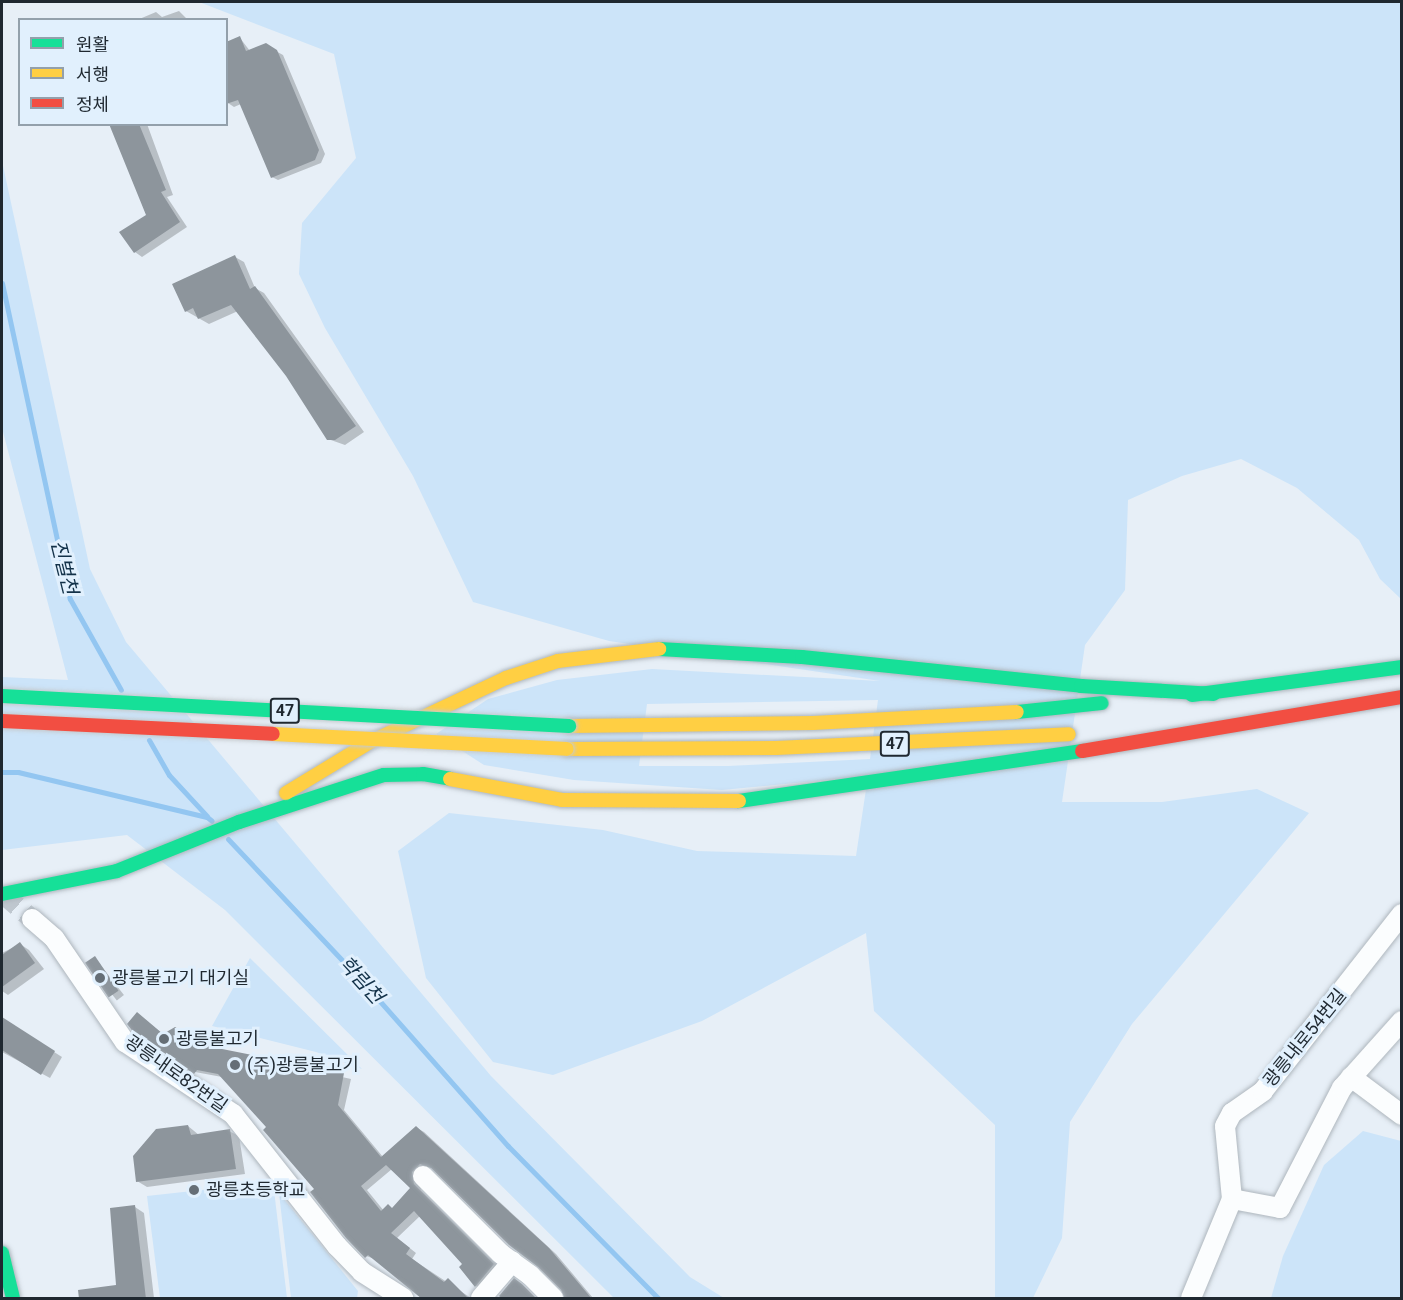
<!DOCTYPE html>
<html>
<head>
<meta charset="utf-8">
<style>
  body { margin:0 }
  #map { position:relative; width:1403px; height:1300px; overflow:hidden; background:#e7eff7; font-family:Roboto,"Noto Sans KR",sans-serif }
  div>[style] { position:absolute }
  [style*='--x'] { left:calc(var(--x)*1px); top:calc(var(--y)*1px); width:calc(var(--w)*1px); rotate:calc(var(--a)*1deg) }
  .green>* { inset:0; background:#cce4f9 }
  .shadow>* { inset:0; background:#0003; transform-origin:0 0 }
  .stream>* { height:5px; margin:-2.5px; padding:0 2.5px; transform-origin:2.5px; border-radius:2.5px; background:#93c6f1 }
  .building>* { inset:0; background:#8d959c; transform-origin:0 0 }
  .street-tunnel>* { height:20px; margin-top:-10px; transform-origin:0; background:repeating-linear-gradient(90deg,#bfc7cf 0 20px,transparent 0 30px) }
  .roads { filter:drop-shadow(0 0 2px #aeb6bd) drop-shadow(0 0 2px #aeb6bd) }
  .street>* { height:20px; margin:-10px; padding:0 10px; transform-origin:10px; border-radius:10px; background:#fbfdfe }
  .fast>* { height:14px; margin:-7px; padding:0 7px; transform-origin:7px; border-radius:7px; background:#16e098 }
  .slow>* { height:14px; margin:-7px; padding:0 7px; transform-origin:7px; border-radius:7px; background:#ffcf43 }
  .jam>* { height:14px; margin:-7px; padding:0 7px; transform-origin:7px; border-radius:7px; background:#f24e42 }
  .bridges { filter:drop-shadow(0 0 2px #c5cace) drop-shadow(0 0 2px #c5cace) }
  .fast-bridge>* { height:14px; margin:-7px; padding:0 7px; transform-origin:7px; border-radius:7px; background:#16e098 }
  .slow-bridge>* { height:14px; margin:-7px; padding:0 7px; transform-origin:7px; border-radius:7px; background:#ffcf43 }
  .jam-bridge>* { height:14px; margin:-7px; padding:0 7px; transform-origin:7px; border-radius:7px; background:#f24e42 }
  .dots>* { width:16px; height:16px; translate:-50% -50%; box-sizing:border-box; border:3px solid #e1f0fd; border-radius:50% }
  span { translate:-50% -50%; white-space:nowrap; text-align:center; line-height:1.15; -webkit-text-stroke:6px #e1f0fd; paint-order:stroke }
  .shield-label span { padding:2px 4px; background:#e1f0fd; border:2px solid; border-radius:4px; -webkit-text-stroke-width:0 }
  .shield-label { font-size:16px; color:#1f2830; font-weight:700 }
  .poi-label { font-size:18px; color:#1f2830 }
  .left { translate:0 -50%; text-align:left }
  .street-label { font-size:18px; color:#1f2830 }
  .water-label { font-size:20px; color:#123148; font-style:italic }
  .frame { position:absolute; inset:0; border:3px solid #1f2830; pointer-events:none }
  .legend { position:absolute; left:18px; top:18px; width:210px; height:108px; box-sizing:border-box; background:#e1f0fd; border:2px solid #93a0ab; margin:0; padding:8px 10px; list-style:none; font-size:18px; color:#1f2830 }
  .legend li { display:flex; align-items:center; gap:12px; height:30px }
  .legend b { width:30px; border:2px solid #93a0ab }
</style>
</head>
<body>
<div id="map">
  <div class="green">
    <div style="clip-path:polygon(evenodd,199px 2px,1401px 2px,1401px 599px,1380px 579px,1359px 540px,1297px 488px,1241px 459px,1182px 476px,1128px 500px,1125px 590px,1085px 645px,1062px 802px,1162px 802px,1257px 789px,1309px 813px,1132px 1024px,1070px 1122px,1062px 1238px,1033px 1298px,995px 1297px,995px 1125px,874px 1011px,866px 933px,702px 1021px,553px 1075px,493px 1062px,426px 978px,398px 851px,449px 813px,603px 830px,697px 851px,856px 856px,868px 776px,722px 790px,574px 780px,484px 765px,436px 734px,488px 699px,557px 680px,652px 669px,880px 681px,609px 641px,473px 602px,413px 476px,325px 328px,299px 274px,302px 223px,356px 158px,334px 54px,199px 2px,878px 700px,870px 759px,728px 766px,639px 766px,647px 704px,878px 700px)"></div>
    <div style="clip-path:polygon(2px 161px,90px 569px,126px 642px,491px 1076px,690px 1277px,724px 1298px,614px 1298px,225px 910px,127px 835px,2px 850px,2px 677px,68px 680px,2px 428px)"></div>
    <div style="clip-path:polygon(250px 958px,362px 1069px,316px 1052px,212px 1026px)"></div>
    <div style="clip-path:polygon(1363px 1131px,1401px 1141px,1401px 1298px,1271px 1298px,1283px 1256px,1324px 1165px)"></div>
    <div style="clip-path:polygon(273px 1182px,287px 1298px,160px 1298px,147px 1196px)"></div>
    <div style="clip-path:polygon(279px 1193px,358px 1291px,357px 1298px,291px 1298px)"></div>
  </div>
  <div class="shadow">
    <div style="clip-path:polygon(179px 11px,188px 20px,137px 20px,156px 12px,162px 17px)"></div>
    <div style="clip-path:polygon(240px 38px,250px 51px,265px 45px,283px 55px,325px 154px,321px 163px,278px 180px,272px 177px,241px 104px,234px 107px,228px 103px)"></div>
    <div style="clip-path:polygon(112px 124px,147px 124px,173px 195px,167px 197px,187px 227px,142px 257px,135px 252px,147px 215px)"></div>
    <div style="clip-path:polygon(235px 257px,244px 262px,255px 288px,264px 293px,364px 432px,345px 445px,328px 439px,287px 375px,238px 311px,209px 324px,186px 311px)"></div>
    <div style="clip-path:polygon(20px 944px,29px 950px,44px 969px,8px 995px,2px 991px,2px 953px)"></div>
    <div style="left:95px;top:958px;width:47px;height:9px;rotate:52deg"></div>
    <div style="clip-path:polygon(evenodd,138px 1014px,164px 1035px,202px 1046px,351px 1079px,344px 1110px,383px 1157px,417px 1128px,424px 1132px,556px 1254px,593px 1298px,570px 1298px,539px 1265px,436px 1169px,428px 1167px,418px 1177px,421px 1190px,501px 1269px,483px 1290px,476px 1286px,464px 1264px,420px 1216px,397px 1238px,416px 1253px,412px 1259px,471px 1298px,424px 1298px,375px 1259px,366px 1256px,269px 1127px,222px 1077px,195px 1072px,138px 1014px,392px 1169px,412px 1188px,393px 1209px,384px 1211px,367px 1190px,392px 1169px)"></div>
    <div style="clip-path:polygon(2px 1019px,62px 1057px,50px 1078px,2px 1052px)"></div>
    <div style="clip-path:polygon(188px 1126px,199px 1135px,229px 1131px,239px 1136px,245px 1174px,147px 1187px,137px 1181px)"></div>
    <div style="clip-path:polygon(135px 1207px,144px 1213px,154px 1298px,101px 1298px,118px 1286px)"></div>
  </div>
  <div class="stream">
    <div style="--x:2;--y:283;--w:323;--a:77.9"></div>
    <div style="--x:70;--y:599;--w:104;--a:60.7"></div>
    <div style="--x:149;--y:740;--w:40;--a:60.3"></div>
    <div style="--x:169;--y:775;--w:56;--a:47.2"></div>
    <div style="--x:2;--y:772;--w:16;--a:0"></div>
    <div style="--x:18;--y:772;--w:194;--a:13.4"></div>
    <div style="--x:207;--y:817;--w:6;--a:39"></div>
    <div style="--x:228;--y:839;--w:195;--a:46.7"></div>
    <div style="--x:362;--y:981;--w:220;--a:48.5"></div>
    <div style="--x:508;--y:1146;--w:214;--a:45.4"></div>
  </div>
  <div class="building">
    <div style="clip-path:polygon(240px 36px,246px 51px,266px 43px,277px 50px,319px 150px,315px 160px,271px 178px,238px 100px,226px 104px,226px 42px)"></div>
    <div style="clip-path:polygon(109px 124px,139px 124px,166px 190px,161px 192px,180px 222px,134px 253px,119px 232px,146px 215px)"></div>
    <div style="clip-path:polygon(235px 255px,250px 289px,255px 286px,356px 426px,335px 440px,327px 440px,286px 376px,231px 305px,198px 319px,193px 308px,185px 312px,172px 284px)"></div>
    <div style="clip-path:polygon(20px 942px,35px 963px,2px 987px,2px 955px)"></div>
    <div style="left:95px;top:956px;width:42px;height:12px;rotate:56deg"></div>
    <div style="clip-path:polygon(evenodd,137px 1012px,163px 1034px,175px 1027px,202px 1045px,344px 1073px,338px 1105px,381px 1157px,416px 1126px,549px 1248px,592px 1299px,565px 1299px,561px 1290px,538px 1267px,509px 1245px,431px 1168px,420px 1164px,412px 1172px,414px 1184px,494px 1264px,475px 1287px,459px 1267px,462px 1264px,414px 1211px,391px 1233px,410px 1248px,406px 1254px,444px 1282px,448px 1278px,469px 1299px,422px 1299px,368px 1255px,365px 1258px,346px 1238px,310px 1192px,314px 1189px,263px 1130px,266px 1127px,218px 1074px,197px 1070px,194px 1074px,134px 1033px,127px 1024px,137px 1012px,386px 1165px,410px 1188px,392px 1208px,388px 1204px,381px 1211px,361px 1186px,386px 1165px)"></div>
    <div style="clip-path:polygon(2px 1017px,55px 1051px,41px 1075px,2px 1050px)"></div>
    <div style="clip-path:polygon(188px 1125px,191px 1135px,230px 1129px,236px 1169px,136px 1182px,133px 1156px,156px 1129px)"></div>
    <div style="clip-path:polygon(135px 1205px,146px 1299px,79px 1299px,78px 1290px,116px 1285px,110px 1208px)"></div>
    <div style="clip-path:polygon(514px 1278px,522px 1284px,537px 1299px,502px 1299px,499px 1296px)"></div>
  </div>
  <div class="street-tunnel">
    <div style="--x:2;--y:893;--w:40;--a:41"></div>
  </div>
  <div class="roads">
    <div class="street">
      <div style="--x:32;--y:919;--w:29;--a:41"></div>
      <div style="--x:54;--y:938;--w:126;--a:55.7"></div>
      <div style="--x:125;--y:1042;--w:130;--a:33.7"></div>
      <div style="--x:233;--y:1114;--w:168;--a:51.8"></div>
      <div style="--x:337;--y:1246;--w:36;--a:46"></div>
      <div style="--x:362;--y:1272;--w:49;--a:32.4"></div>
      <div style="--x:1351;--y:1077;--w:64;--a:36.7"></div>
      <div style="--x:423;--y:1176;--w:110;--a:45"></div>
      <div style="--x:501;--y:1254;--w:36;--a:36"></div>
      <div style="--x:530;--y:1275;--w:33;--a:45"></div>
      <div style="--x:1232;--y:1199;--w:49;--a:10.6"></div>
      <div style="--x:1280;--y:1208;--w:135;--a:-62.7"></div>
      <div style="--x:1342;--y:1088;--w:90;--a:-48.2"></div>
      <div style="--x:481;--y:1298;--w:48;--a:-49.3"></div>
      <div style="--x:1191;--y:1298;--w:107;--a:-67.5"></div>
      <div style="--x:1232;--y:1199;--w:73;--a:-95.5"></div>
      <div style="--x:1225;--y:1126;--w:15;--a:-62"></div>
      <div style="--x:1232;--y:1113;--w:38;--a:-35"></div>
      <div style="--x:1263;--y:1091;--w:225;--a:-51.9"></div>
    </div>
    <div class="fast">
      <div style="--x:659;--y:649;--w:143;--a:3.2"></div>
      <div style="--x:802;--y:657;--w:281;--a:5.9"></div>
      <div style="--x:1081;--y:686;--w:133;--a:3.4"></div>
      <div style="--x:1192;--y:695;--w:212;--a:-7.6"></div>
      <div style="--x:1017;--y:712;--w:85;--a:-6"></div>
      <div style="--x:739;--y:801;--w:347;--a:-8.3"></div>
      <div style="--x:2;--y:894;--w:117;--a:-11.3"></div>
      <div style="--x:117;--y:871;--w:131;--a:-21.9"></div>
      <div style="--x:239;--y:822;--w:152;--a:-18"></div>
      <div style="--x:384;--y:775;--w:39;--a:-1"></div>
      <div style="--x:423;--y:774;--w:27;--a:10"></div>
      <div style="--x:2;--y:1253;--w:46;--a:76.3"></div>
    </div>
    <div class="slow">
      <div style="--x:569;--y:726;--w:244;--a:-0.7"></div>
      <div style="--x:813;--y:723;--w:204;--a:-3.1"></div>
      <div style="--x:567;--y:749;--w:209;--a:-0.3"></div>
      <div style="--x:776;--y:748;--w:293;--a:-2.7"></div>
      <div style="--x:450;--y:779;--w:114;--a:10.6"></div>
      <div style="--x:562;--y:800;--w:177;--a:0.3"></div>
      <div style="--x:286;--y:793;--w:100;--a:-31.2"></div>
      <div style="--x:372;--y:741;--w:148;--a:-25.2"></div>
      <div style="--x:506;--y:678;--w:55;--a:-18.1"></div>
      <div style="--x:558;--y:661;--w:102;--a:-6.8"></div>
    </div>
    <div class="jam">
      <div style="--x:1082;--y:751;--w:325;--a:-9.6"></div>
    </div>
  </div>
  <div class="bridges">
    <div class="fast-bridge">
      <div style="--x:2;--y:696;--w:568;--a:3.03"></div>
    </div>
    <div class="slow-bridge">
      <div style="--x:273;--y:734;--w:294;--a:2.9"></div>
    </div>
    <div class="jam-bridge">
      <div style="--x:2;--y:721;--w:271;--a:2.7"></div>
    </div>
  </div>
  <div class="dots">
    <div style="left:100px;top:978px;background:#656e76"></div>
    <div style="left:164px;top:1039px;background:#656e76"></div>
    <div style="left:235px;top:1065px;background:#656e76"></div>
    <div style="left:194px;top:1190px;background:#656e76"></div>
  </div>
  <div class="shield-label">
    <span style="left:285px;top:711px">47</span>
    <span style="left:895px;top:744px">47</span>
  </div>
  <div class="poi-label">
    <span class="left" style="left:112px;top:978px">광릉불고기 대기실</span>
    <span class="left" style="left:176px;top:1039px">광릉불고기</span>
    <span class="left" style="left:247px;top:1065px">(주)광릉불고기</span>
    <span class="left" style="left:206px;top:1190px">광릉초등학교</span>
  </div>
  <div class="street-label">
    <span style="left:1305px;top:1038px;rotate:-51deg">광릉내로54번길</span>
    <span style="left:176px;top:1074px;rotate:35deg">광릉내로82번길</span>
  </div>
  <div class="water-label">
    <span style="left:64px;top:567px;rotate:76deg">진벌천</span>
    <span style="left:361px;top:980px;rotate:48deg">학림천</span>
  </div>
  <div class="frame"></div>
  <ul class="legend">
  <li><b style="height:8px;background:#16e098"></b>원활</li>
  <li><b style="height:8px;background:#ffcf43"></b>서행</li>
  <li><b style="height:8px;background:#f24e42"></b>정체</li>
  </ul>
</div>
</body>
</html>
